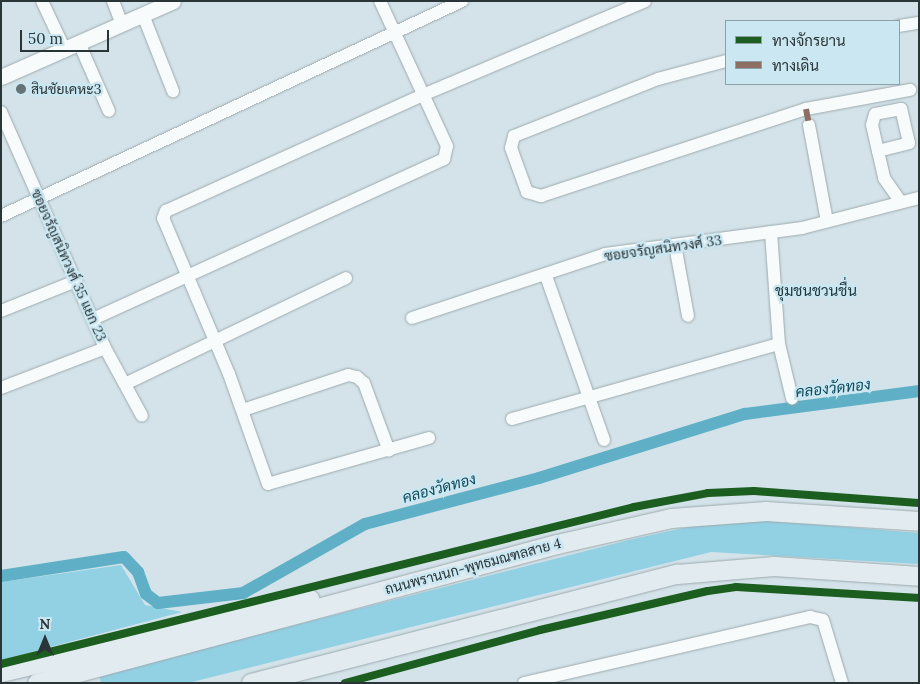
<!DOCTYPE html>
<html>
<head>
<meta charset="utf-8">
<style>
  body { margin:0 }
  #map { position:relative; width:920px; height:684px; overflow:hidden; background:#d3e3e9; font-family:Lora,Sarabun,serif }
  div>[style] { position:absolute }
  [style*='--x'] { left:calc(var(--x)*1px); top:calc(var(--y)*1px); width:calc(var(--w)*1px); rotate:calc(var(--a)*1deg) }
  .green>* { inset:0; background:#92d1e4 }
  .canal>* { height:12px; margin:-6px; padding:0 6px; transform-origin:6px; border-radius:6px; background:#5fb0c6 }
  .roads { filter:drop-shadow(0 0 1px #9da9ad) drop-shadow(0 0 1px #9da9ad) }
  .minor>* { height:12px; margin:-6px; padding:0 6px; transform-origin:6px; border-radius:6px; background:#f8fbfc }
  .tertiary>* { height:15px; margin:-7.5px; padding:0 7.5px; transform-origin:7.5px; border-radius:7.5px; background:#f8fbfc }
  .primary>* { height:19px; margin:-9.5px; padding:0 9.5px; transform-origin:9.5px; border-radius:9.5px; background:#e2ecf0 }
  .quiet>* { height:6px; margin-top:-3px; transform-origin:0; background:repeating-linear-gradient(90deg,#8d6e63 0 12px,transparent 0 18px) }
  .cycleway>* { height:8px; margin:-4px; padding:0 4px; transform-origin:4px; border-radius:4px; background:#1b5e20 }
  .dots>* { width:14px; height:14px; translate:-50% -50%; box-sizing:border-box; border:2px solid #cbe7f1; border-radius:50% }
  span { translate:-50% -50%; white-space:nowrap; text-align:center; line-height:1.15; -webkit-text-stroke:5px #cbe7f1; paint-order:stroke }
  .poi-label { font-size:14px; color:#2a3538 }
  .left { translate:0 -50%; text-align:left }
  .street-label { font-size:14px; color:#2a3538 }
  .neighbourhood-label { font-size:15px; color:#21383f }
  .water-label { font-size:15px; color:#0d4a5a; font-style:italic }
  .frame { position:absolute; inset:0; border:2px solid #2a3538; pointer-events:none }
  .legend { position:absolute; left:725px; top:20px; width:175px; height:65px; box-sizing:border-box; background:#cbe7f1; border:1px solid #8ba0a7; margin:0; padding:6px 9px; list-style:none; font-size:15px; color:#2a3538 }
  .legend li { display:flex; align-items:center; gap:10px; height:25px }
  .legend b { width:25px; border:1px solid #8ba0a7 }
  .north { position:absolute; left:20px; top:614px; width:50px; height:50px; -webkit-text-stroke:4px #cbe7f1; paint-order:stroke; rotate:0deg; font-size:14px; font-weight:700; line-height:20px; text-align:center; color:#2a3538 }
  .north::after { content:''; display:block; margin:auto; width:18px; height:22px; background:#2a3538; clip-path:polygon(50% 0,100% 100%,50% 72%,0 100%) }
  .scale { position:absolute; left:20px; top:30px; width:89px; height:22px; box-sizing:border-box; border:2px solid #2a3538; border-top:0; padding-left:6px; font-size:15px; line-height:18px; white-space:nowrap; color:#2a3538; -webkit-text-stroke:4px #cbe7f1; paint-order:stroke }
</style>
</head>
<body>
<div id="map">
  <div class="green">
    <div style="clip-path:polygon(763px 520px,919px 533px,919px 564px,711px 552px,188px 683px,101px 683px,99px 675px,629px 540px,710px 522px)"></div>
    <div style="clip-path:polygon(121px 565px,145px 605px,182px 612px,1px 660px,1px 582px)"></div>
  </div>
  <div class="canal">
    <div style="--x:1;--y:576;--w:124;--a:-8.8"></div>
    <div style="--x:124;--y:557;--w:21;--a:47"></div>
    <div style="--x:138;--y:572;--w:23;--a:70"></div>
    <div style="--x:146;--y:594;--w:15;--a:37"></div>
    <div style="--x:158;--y:603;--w:86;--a:-6.7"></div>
    <div style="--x:243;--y:593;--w:140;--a:-29.5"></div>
    <div style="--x:365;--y:524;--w:180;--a:-14.8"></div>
    <div style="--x:539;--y:478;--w:216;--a:-17.3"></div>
    <div style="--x:745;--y:414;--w:176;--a:-7.5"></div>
  </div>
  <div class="roads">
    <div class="minor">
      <div style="--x:42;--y:1;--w:54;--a:64.9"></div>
      <div style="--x:113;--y:1;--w:25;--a:69"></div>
      <div style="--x:143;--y:15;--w:82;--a:68.5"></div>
      <div style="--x:899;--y:26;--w:20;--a:-9"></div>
      <div style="--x:79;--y:43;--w:74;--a:66.2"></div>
      <div style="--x:726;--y:61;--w:70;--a:165.2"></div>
      <div style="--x:658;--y:79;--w:155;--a:158.4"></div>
      <div style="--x:514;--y:136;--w:12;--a:104"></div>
      <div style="--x:511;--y:148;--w:47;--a:70"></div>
      <div style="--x:527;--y:192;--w:15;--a:16"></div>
      <div style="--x:541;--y:196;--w:279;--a:-18.2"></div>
      <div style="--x:806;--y:109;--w:106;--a:-10.4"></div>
      <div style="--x:1;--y:112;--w:258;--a:66.2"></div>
      <div style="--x:105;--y:348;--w:77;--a:61.4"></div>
      <div style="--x:809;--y:125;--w:98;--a:79.4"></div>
      <div style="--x:878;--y:151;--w:32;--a:-14"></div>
      <div style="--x:909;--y:143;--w:35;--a:-103"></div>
      <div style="--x:901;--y:109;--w:26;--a:169"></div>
      <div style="--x:875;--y:114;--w:11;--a:105"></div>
      <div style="--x:872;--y:125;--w:27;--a:77"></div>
      <div style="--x:878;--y:151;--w:28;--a:77"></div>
      <div style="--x:884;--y:178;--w:29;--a:55"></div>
      <div style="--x:1;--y:216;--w:509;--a:-25"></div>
      <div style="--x:675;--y:245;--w:72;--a:79.6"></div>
      <div style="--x:546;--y:276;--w:174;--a:70.5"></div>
      <div style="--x:1;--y:311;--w:81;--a:-21.8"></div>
      <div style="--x:412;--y:318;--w:203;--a:-18.3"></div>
      <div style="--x:605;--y:254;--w:199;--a:-7.5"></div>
      <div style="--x:802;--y:228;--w:121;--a:-14.4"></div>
      <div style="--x:93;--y:319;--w:386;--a:-24.5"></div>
      <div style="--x:444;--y:159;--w:13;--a:-77"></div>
      <div style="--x:447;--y:146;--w:160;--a:-114.8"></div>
      <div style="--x:779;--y:344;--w:56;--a:76.5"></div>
      <div style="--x:125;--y:384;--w:245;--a:-25.6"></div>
      <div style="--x:1;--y:388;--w:111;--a:-21"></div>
      <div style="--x:243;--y:410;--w:111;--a:-18.4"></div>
      <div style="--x:348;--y:375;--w:9;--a:13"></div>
      <div style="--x:357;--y:377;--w:9;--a:41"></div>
      <div style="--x:364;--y:383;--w:72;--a:69.8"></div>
      <div style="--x:512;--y:419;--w:277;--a:-15.7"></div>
      <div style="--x:779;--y:344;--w:112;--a:-94.1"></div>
      <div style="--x:429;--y:438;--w:167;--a:164.1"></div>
      <div style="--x:268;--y:484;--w:117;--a:-109.5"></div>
      <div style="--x:229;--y:374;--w:169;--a:-112.9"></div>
      <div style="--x:163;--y:218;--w:8;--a:-67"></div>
      <div style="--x:166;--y:211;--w:282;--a:-24.3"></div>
      <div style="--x:423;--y:95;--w:241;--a:-22.9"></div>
      <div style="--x:524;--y:683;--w:294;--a:-13"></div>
      <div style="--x:810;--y:617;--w:13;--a:13"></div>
      <div style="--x:823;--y:620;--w:66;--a:73.2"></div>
    </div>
    <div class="tertiary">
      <div style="--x:1;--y:77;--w:188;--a:-23.8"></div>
    </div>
    <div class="primary">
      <div style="--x:1;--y:672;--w:317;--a:-13.3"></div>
      <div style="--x:37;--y:683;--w:538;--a:-14.97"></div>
      <div style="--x:557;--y:544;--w:117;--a:-12.8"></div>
      <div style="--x:671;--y:518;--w:95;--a:-4.2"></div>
      <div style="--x:766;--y:511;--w:153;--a:3.7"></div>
      <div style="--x:251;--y:683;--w:440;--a:-14.4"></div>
      <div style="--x:677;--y:574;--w:97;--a:-4.7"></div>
      <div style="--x:774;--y:566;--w:145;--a:3.9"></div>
    </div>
  </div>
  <div class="quiet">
    <div style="--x:806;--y:109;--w:16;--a:79"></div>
  </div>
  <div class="cycleway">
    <div style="--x:1;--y:664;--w:652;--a:-13.93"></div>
    <div style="--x:634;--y:507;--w:75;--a:-10.7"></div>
    <div style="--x:708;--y:493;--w:46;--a:-2.5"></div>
    <div style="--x:754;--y:491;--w:165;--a:4.2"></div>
    <div style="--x:345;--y:683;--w:202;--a:-15.2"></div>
    <div style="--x:540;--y:630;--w:172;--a:-13.1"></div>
    <div style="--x:708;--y:591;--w:28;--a:-8"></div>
    <div style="--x:736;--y:587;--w:183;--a:3.4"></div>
  </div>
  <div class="dots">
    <div style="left:21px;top:89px;background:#657276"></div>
  </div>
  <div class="poi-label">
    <span class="left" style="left:31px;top:89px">สินชัยเคหะ3</span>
  </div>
  <div class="street-label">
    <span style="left:663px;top:248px;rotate:-8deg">ซอยจรัญสนิทวงศ์ 33</span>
    <span style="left:69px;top:265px;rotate:66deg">ซอยจรัญสนิทวงศ์ 35 แยก 23</span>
    <span style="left:473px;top:566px;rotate:-15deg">ถนนพรานนก-พุทธมณฑลสาย 4</span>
  </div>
  <div class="neighbourhood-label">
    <span style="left:816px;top:291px">ชุมชนชวนชื่น</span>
  </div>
  <div class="water-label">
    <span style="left:833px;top:388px;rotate:-6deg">คลองวัดทอง</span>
    <span style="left:439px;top:488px;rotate:-15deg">คลองวัดทอง</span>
  </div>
  <div class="frame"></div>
  <ul class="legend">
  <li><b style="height:6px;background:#1b5e20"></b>ทางจักรยาน</li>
  <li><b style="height:6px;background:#8d6e63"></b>ทางเดิน</li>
  </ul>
  <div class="north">N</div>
  <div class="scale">50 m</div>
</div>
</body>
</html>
